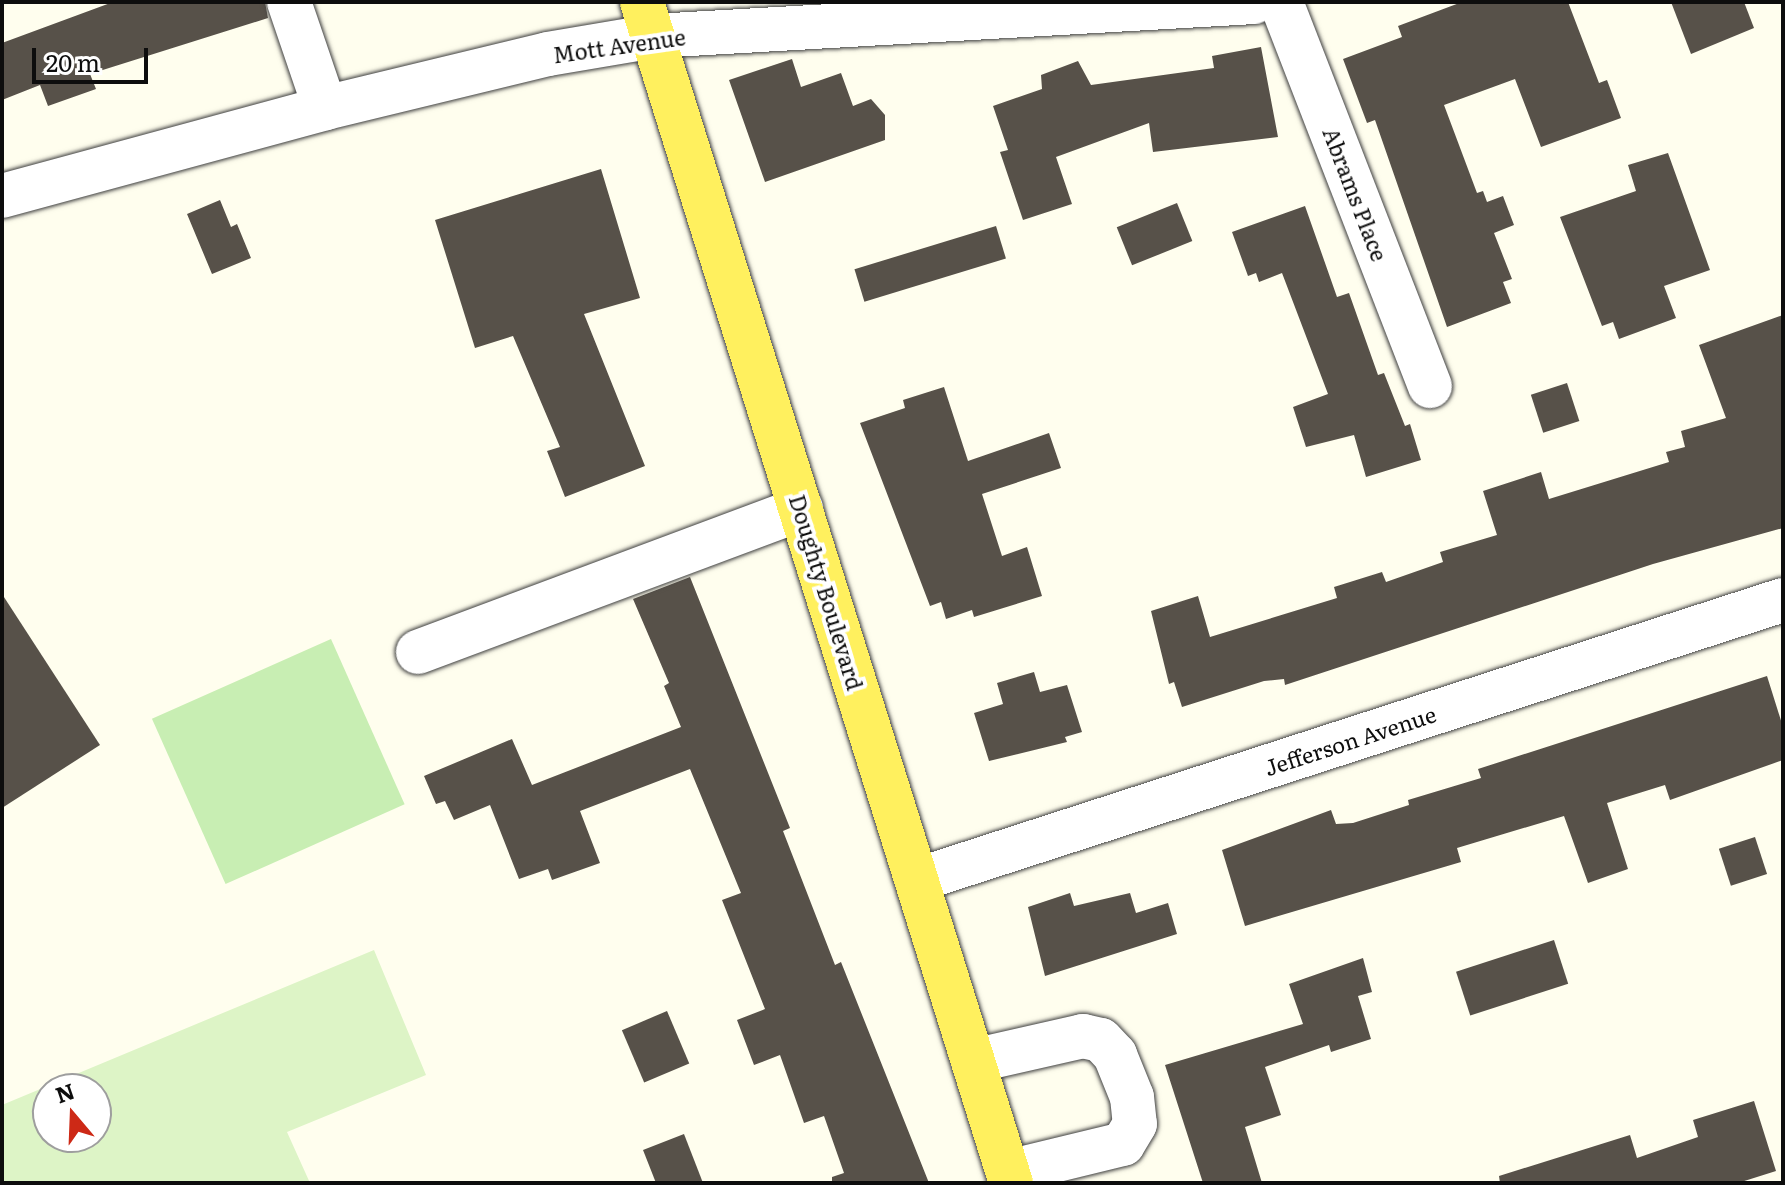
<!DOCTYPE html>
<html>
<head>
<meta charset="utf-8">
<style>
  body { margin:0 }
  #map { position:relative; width:1785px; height:1185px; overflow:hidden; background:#fffeee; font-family:Literata,serif }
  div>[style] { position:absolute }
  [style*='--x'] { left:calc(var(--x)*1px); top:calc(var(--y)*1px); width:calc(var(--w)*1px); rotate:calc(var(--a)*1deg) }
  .green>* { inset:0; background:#c8eeb3; transform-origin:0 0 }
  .pitch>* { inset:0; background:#ddf4c6 }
  .building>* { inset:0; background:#575149; transform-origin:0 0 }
  .roads { filter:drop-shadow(0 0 2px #404040) drop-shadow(0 0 2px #404040) }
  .minor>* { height:44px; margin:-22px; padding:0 22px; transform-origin:22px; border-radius:22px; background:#fff }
  .major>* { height:44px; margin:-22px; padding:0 22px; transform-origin:22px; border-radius:22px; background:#fff05e }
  span { translate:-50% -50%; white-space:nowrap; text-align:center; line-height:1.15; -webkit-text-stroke:8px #fff; paint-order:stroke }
  .street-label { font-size:22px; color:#0d0d0d }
  .frame { position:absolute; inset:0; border:4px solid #0d0d0d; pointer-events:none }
  .north { position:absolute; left:32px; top:1073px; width:80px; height:80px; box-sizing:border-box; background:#fff; border:2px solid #9e9e9e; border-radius:50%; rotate:341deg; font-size:22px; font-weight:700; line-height:32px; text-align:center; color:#0d0d0d }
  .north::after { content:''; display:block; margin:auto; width:28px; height:36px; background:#cd2916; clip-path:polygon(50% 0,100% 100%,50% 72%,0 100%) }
  .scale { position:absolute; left:32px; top:48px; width:116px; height:36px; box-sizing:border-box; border:4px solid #0d0d0d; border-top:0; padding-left:10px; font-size:24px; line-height:28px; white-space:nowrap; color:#0d0d0d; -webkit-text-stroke:6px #fff; paint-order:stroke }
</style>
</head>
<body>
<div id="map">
  <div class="green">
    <div style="left:331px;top:639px;width:181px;height:196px;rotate:66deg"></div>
  </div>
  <div class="pitch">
    <div style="clip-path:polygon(evenodd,374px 950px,426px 1075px,287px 1132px,310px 1183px,2px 1183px,2px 1105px,374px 950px,48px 1089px,96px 1089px,96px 1137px,48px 1137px,48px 1089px)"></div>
  </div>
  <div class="building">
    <div style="clip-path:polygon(113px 2px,265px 2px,268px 18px,90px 74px,96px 89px,48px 106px,40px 85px,2px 100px,2px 43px)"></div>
    <div style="clip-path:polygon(1462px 2px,1568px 2px,1599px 83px,1607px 80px,1621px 118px,1541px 147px,1515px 79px,1444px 105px,1477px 193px,1483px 191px,1487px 202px,1503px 196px,1514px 225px,1494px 233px,1512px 279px,1503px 282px,1511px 303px,1447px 327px,1375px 120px,1367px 123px,1343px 59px,1402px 37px,1398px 26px)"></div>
    <div style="clip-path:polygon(1671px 2px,1744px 2px,1754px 28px,1691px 54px)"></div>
    <div style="clip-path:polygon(1261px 47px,1278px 137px,1153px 152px,1149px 123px,1056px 157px,1072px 204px,1023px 220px,1000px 152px,1008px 150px,993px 106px,1042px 89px,1041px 75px,1078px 61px,1091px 85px,1214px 68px,1212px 56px)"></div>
    <div style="clip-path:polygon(792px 59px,801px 87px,841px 73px,853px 106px,871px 99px,885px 115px,885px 140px,765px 182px,729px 80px)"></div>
    <div style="clip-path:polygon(1668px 153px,1710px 270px,1664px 286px,1676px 318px,1619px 339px,1613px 322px,1602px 326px,1560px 217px,1636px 191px,1628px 165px)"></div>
    <div style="clip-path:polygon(601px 169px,640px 298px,584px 314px,645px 466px,565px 497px,547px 451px,560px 447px,513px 336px,475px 348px,435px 220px)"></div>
    <div style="clip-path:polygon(220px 200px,231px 227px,237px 224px,251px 258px,212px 274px,187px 214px)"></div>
    <div style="left:1177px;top:203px;width:41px;height:65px;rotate:68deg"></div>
    <div style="clip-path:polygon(1305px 206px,1337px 297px,1349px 293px,1378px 375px,1384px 373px,1405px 426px,1410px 424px,1421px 460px,1366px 477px,1354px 435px,1306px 447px,1293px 407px,1328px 394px,1282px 273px,1259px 282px,1256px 273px,1248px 276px,1232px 232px)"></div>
    <div style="left:996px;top:226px;width:34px;height:148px;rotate:73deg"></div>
    <div style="clip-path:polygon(1783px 315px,1783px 528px,1653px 564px,1285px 685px,1284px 679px,1264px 681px,1182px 707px,1174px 682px,1169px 684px,1151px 611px,1198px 596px,1210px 637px,1337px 598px,1334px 587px,1382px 572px,1386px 582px,1443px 562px,1440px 552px,1497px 535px,1483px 491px,1541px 472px,1549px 499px,1669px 462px,1666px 452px,1685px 447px,1681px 431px,1726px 418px,1699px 345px)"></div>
    <div style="left:1567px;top:383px;width:40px;height:38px;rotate:72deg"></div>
    <div style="clip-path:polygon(944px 387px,968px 461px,1049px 433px,1061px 468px,982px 494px,1002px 556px,1027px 547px,1042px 596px,974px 617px,972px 610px,946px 619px,941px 602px,930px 606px,860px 423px,905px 408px,903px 400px)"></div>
    <div style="clip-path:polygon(690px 577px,790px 828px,783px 831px,835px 965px,841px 962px,929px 1183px,832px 1183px,832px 1177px,844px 1173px,824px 1116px,804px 1123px,780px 1055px,754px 1065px,737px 1020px,765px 1009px,722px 900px,741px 893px,690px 769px,580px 811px,600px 863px,552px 880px,548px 869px,519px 879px,490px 805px,454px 820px,445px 801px,436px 804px,424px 776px,512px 739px,532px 785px,681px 727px,664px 686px,669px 683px,633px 599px)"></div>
    <div style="clip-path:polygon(2px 594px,100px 745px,2px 808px)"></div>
    <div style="clip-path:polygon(1034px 672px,1040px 692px,1067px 685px,1082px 732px,1065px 737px,1067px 742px,989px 761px,974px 713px,1003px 704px,997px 683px)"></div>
    <div style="clip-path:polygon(1767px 676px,1783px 727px,1783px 760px,1670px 800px,1665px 785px,1607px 803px,1628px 869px,1588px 883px,1564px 816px,1457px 848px,1461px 862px,1245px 926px,1222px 850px,1331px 810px,1336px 824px,1353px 823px,1409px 805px,1408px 800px,1481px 778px,1478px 769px)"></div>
    <div style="left:1755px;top:837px;width:39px;height:38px;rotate:72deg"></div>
    <div style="clip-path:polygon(1070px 893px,1074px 906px,1130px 893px,1136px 913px,1168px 903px,1177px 934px,1045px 976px,1028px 907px)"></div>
    <div style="left:1554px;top:940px;width:46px;height:103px;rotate:72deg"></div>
    <div style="clip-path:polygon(1363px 958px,1372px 992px,1358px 996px,1371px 1039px,1331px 1052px,1329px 1045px,1265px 1067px,1281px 1115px,1245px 1127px,1262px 1183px,1203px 1183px,1165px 1065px,1303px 1024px,1289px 984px)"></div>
    <div style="left:667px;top:1011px;width:57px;height:49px;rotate:67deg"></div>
    <div style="clip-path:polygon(1754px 1101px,1776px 1171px,1738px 1183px,1500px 1183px,1499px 1176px,1630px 1135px,1637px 1158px,1698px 1137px,1693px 1120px)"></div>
    <div style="clip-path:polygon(684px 1134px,703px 1183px,656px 1183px,643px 1150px)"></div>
  </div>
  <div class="roads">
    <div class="minor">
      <div style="--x:289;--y:2;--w:112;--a:71.2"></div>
      <div style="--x:1281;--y:2;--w:412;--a:68.8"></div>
      <div style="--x:2;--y:196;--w:335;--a:-15.2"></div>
      <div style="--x:325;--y:108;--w:229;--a:-13.6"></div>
      <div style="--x:548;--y:54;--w:108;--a:-9.6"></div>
      <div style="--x:654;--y:36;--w:601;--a:-3.24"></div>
      <div style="--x:418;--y:652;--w:409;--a:-20.5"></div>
      <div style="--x:917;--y:880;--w:910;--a:-17.92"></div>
      <div style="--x:973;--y:1061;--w:113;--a:-12.8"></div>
      <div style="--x:1083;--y:1036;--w:18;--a:13"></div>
      <div style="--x:1101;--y:1040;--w:21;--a:47"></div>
      <div style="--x:1115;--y:1055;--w:45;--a:68"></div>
      <div style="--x:1132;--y:1097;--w:27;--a:84"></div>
      <div style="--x:1135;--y:1124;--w:23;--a:121"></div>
      <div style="--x:1123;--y:1144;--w:118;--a:166.3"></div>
    </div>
    <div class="major">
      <div style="--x:642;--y:2;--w:1237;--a:72.65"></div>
    </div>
  </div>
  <div class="street-label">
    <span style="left:619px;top:45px;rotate:-8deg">Mott Avenue</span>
    <span style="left:1356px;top:194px;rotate:69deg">Abrams Place</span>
    <span style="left:827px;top:592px;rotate:73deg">Doughty Boulevard</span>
    <span style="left:1350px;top:740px;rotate:-18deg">Jefferson Avenue</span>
  </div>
  <div class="frame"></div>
  <div class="north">N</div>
  <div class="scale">20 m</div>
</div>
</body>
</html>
